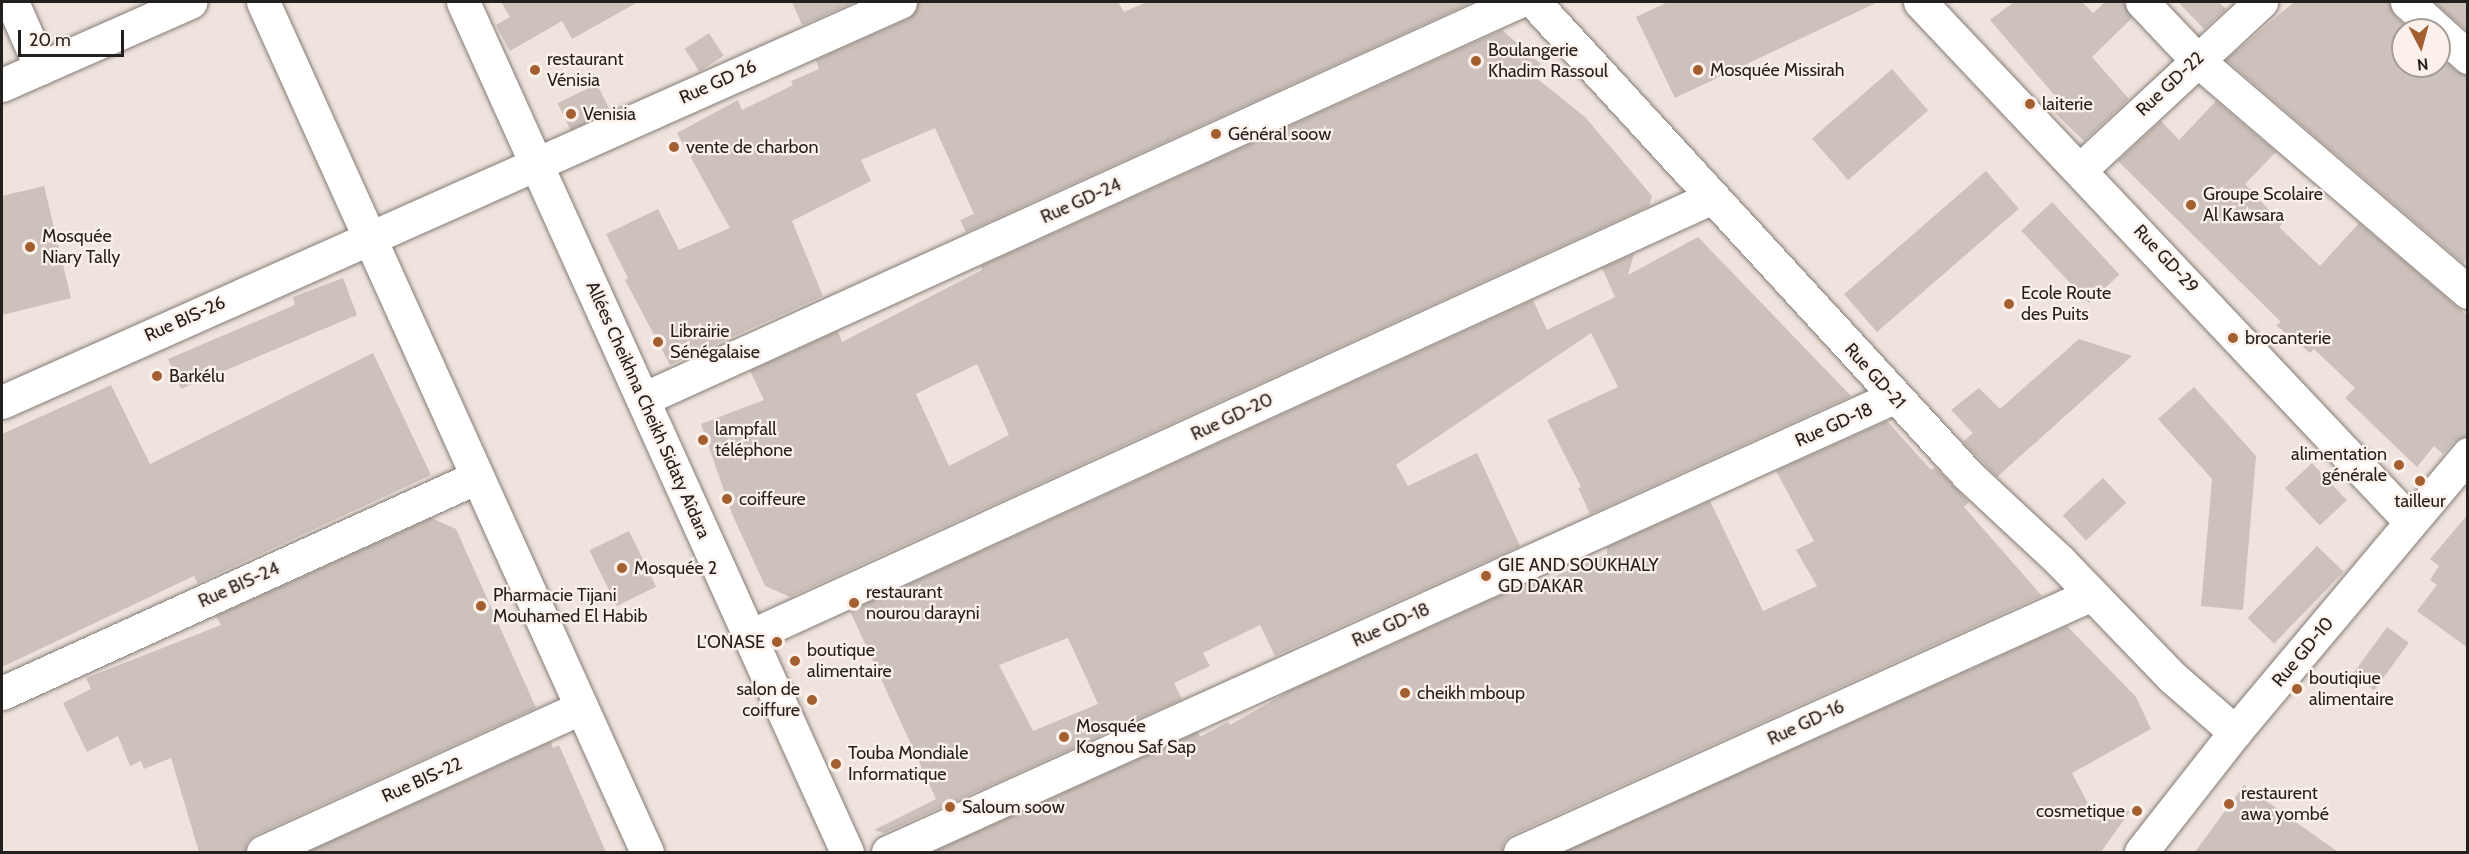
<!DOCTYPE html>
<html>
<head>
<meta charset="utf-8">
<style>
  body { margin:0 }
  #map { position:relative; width:2469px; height:854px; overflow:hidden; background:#eee4dd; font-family:Cabin,sans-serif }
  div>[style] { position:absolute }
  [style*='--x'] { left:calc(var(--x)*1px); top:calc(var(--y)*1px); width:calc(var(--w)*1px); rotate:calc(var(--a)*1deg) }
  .building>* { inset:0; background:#ccc2bb; transform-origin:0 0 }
  .roads { filter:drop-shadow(0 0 2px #857b76) drop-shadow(0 0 2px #857b76) }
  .minor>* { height:33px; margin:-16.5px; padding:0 16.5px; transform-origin:16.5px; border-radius:16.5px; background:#fff }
  .major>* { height:33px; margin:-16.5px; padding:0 16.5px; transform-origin:16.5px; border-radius:16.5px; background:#fff }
  .dots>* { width:16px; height:16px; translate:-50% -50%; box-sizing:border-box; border:3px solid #fcf1ea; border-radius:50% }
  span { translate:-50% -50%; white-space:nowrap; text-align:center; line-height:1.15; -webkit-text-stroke:4.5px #fcf1ea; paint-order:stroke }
  .poi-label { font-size:18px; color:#231f1d }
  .left { translate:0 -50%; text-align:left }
  .right { translate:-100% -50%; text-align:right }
  .street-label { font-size:18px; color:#231f1d }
  .frame { position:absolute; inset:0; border:3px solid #231f1d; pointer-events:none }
  .north { position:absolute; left:2391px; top:18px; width:60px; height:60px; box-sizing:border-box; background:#fcf1ea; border:2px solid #a59d98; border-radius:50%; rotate:174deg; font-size:16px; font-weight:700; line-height:24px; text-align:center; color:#231f1d }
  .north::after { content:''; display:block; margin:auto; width:21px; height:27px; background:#a35f30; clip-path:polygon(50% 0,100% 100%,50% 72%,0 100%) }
  .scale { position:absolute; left:18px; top:30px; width:106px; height:27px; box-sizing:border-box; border:3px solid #231f1d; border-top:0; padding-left:8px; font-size:18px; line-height:21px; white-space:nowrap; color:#231f1d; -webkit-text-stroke:4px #fcf1ea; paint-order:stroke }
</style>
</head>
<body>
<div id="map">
  <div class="building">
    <div style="clip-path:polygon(501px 2px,638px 2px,572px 39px,562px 21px,510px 51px,496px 25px,510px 17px)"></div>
    <div style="clip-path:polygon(792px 2px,855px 2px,802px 25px)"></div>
    <div style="clip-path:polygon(918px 2px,1118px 2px,1124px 12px,1147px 2px,1473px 2px,966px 232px,960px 220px,974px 214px,935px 128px,861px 160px,871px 181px,792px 221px,823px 296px,670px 365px,625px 280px,628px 278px,606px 234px,658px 209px,679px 250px,730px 228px,677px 133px,738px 100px,742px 110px,793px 85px,791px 81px,819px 69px,816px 60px,908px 19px,915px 12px)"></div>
    <div style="clip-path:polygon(1668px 2px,1878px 2px,1675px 98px,1636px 17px)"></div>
    <div style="clip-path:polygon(2014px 2px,2082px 2px,2093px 13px,2105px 2px,2124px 2px,2132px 18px,2092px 57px,2129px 99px,2084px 141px,2054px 112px,2062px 104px,1990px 20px)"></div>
    <div style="clip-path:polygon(2178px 2px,2219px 2px,2226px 9px,2204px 29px)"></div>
    <div style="clip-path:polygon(2294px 2px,2389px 2px,2394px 15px,2410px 30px,2403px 30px,2403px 66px,2439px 66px,2439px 56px,2456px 71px,2468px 75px,2468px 258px,2463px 263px,2226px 60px)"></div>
    <div style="clip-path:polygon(2434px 2px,2468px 2px,2468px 31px,2451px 17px)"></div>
    <div style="clip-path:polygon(evenodd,1502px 30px,1541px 64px,1529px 72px,1586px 118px,1652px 196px,1649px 206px,790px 597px,765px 586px,732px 514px,701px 424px,764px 400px,750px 371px,838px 331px,842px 342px,982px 270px,981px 266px,1502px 30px,977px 364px,1009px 435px,949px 466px,916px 394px,977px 364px)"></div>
    <div style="left:709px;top:33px;width:27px;height:29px;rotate:57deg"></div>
    <div style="left:1892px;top:69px;width:55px;height:106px;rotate:49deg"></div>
    <div style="left:597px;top:84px;width:30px;height:44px;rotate:64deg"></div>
    <div style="clip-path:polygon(2216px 101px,2276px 152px,2245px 184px,2282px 224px,2279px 227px,2320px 266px,2359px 223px,2468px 316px,2468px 436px,2454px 442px,2443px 454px,2434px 446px,2417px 467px,2345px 398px,2355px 388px,2314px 349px,2310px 353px,2276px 325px,2281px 322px,2118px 161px,2161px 121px,2179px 140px)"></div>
    <div style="left:1986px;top:171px;width:50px;height:188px;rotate:49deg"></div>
    <div style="clip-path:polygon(44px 186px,71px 298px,2px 315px,2px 196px)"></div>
    <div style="left:2052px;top:202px;width:99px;height:42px;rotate:47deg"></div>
    <div style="clip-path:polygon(evenodd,1698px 237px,1851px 396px,1590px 514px,1578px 488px,1581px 487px,1547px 420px,1618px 387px,1591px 333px,1396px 465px,1408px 486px,1477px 453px,1520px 546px,1275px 656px,1260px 625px,1203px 653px,1210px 666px,1174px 683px,1182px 699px,884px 833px,874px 830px,936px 799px,850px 611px,1533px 300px,1547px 330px,1615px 297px,1602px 268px,1634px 254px,1628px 275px,1698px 237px,1068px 638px,1098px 704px,1033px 731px,999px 665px,1068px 638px)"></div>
    <div style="clip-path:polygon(343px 278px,357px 315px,181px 389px,168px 359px,295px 305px,293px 297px)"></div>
    <div style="clip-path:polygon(2079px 339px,2132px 356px,1997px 477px,1963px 442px,1973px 433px,1951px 410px,1979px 388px,2000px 409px)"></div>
    <div style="clip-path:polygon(373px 353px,431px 475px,198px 583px,194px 576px,2px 667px,2px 434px,111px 385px,150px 464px)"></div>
    <div style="clip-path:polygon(2194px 387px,2256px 456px,2243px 610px,2201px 606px,2212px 479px,2158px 419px)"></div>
    <div style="clip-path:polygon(1887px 421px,1931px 470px,1935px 467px,1969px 502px,1964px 507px,2042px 596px,1512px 835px,1504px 842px,1502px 852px,933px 852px,1198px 732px,1200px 737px,1228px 722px,1230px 725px,1291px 690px,1535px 580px,1537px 584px,1607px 554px,1607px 547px,1710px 501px,1763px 611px,1817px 586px,1796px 550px,1814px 541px,1776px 471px)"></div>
    <div style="left:2312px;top:463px;width:51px;height:37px;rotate:47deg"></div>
    <div style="left:2103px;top:478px;width:34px;height:55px;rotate:47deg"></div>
    <div style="clip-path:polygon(2468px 514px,2468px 648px,2417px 611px,2437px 585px,2430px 580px,2439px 566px,2430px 559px)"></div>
    <div style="clip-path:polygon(431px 518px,456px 529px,536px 708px,255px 835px,247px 842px,245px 852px,199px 852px,171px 758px,144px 769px,141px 761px,130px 766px,118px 736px,87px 752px,63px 703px,91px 689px,86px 678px,221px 625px,216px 616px)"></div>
    <div style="left:629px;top:531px;width:62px;height:44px;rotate:64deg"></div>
    <div style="left:2317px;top:546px;width:37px;height:100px;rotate:44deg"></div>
    <div style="clip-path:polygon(2067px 626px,2136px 697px,2151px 729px,2072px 773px,2097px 821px,2131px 810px,2101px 852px,1564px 852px)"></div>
    <div style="left:2387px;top:627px;width:27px;height:59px;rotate:36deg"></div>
    <div style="clip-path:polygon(551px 742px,553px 748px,559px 745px,606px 852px,307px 852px)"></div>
    <div style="clip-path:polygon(2244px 785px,2338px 852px,2195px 852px)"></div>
  </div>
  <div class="roads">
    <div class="minor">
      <div style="--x:12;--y:2;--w:72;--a:66.3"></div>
      <div style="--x:1534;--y:2;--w:643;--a:47.46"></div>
      <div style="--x:1969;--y:476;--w:125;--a:43"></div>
      <div style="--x:2060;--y:561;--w:161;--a:46"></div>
      <div style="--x:2172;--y:677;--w:84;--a:41.1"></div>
      <div style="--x:1920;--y:2;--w:712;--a:46.65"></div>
      <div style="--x:2142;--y:2;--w:79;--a:46.5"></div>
      <div style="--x:2196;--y:59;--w:358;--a:40.6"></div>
      <div style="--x:2407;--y:2;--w:42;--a:42.1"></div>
      <div style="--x:2439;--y:31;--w:39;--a:42"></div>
      <div style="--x:2;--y:85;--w:206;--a:-23.8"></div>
      <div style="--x:2081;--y:169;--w:246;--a:-42.9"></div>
      <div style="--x:643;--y:399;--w:960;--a:-24.43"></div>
      <div style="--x:2;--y:402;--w:983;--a:-24.01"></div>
      <div style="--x:750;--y:636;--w:1058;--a:-24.51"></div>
      <div style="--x:2;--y:693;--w:522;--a:-24.45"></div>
      <div style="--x:263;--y:852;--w:349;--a:-24.4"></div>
      <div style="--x:888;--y:852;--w:1104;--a:-24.34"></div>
      <div style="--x:1520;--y:852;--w:627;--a:-24.28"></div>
      <div style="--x:2141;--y:852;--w:152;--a:-51.9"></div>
      <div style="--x:2235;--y:732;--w:363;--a:-50"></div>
    </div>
    <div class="major">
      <div style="--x:263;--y:2;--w:933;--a:65.69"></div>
      <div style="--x:463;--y:2;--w:933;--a:65.69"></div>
    </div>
  </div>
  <div class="dots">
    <div style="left:1476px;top:61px;background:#a35f30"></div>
    <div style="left:535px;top:70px;background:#a35f30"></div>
    <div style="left:1698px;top:70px;background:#a35f30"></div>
    <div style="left:2030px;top:104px;background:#a35f30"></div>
    <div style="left:571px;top:114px;background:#a35f30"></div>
    <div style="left:1216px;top:134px;background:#a35f30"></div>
    <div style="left:674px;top:147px;background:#a35f30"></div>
    <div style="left:2191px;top:205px;background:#a35f30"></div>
    <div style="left:30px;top:247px;background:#a35f30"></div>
    <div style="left:2009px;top:304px;background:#a35f30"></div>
    <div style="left:2233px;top:338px;background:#a35f30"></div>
    <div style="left:658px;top:342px;background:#a35f30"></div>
    <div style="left:157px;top:376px;background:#a35f30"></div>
    <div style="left:703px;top:440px;background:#a35f30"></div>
    <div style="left:2399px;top:465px;background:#a35f30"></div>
    <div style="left:2420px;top:481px;background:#a35f30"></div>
    <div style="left:727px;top:499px;background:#a35f30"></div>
    <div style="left:622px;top:568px;background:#a35f30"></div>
    <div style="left:1486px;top:576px;background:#a35f30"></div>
    <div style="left:854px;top:603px;background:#a35f30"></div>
    <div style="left:481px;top:606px;background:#a35f30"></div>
    <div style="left:777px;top:642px;background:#a35f30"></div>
    <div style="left:795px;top:661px;background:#a35f30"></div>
    <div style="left:2297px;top:689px;background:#a35f30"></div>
    <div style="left:1405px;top:693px;background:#a35f30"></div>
    <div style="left:812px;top:700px;background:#a35f30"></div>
    <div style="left:1064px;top:737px;background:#a35f30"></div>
    <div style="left:836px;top:764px;background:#a35f30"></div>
    <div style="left:2229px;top:804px;background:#a35f30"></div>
    <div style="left:950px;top:807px;background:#a35f30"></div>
    <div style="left:2137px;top:811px;background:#a35f30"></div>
  </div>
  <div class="poi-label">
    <span class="left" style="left:1488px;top:61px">Boulangerie<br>Khadim Rassoul</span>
    <span class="left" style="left:547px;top:70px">restaurant<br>Vénisia</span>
    <span class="left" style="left:1710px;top:70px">Mosquée Missirah</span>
    <span class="left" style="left:2042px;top:104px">laiterie</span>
    <span class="left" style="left:583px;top:114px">Venisia</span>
    <span class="left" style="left:1228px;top:134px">Général soow</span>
    <span class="left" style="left:686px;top:147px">vente de charbon</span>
    <span class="left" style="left:2203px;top:205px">Groupe Scolaire<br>Al Kawsara</span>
    <span class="left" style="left:42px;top:247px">Mosquée<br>Niary Tally</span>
    <span class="left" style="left:2021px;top:304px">Ecole Route<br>des Puits</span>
    <span class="left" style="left:670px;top:342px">Librairie<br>Sénégalaise</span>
    <span class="left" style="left:2245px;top:338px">brocanterie</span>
    <span class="left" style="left:169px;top:376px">Barkélu</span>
    <span class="left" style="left:715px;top:440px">lampfall<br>téléphone</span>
    <span class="right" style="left:2387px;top:465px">alimentation<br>générale</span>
    <span class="left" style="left:739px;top:499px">coiffeure</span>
    <span style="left:2420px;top:501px">tailleur</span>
    <span class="left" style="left:1498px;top:576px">GIE AND SOUKHALY<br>GD DAKAR</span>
    <span class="left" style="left:634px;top:568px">Mosquée 2</span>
    <span class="left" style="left:866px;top:603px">restaurant<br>nourou darayni</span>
    <span class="left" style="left:493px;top:606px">Pharmacie Tijani<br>Mouhamed El Habib</span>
    <span class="right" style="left:765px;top:642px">L'ONASE</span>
    <span class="left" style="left:807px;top:661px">boutique<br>alimentaire</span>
    <span class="left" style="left:2309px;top:689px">boutiqiue<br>alimentaire</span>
    <span class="right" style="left:800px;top:700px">salon de<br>coiffure</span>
    <span class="left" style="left:1417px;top:693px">cheikh mboup</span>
    <span class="left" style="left:1076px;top:737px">Mosquée<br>Kognou Saf Sap</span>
    <span class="left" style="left:848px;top:764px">Touba Mondiale<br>Informatique</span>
    <span class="left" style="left:2241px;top:804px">restaurent<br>awa yombé</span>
    <span class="left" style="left:962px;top:807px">Saloum soow</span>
    <span class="right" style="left:2125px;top:811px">cosmetique</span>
  </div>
  <div class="street-label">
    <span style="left:718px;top:82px;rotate:-24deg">Rue GD 26</span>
    <span style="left:2170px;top:84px;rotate:-43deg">Rue GD-22</span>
    <span style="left:1081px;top:201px;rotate:-24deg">Rue GD-24</span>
    <span style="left:2166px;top:259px;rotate:47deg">Rue GD-29</span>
    <span style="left:185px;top:319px;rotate:-24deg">Rue BIS-26</span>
    <span style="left:1875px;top:376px;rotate:48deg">Rue GD-21</span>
    <span style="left:648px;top:410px;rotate:66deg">Allées Cheikhna Cheikh Sidaty Aîdara</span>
    <span style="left:1232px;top:417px;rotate:-25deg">Rue GD-20</span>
    <span style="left:1834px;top:425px;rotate:-24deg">Rue GD-18</span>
    <span style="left:239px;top:585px;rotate:-24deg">Rue BIS-24</span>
    <span style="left:1391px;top:625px;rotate:-24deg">Rue GD-18</span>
    <span style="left:2303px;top:652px;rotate:-50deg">Rue GD-10</span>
    <span style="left:1806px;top:723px;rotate:-25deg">Rue GD-16</span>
    <span style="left:422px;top:780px;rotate:-24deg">Rue BIS-22</span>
  </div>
  <div class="frame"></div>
  <div class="north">N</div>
  <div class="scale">20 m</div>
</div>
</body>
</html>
